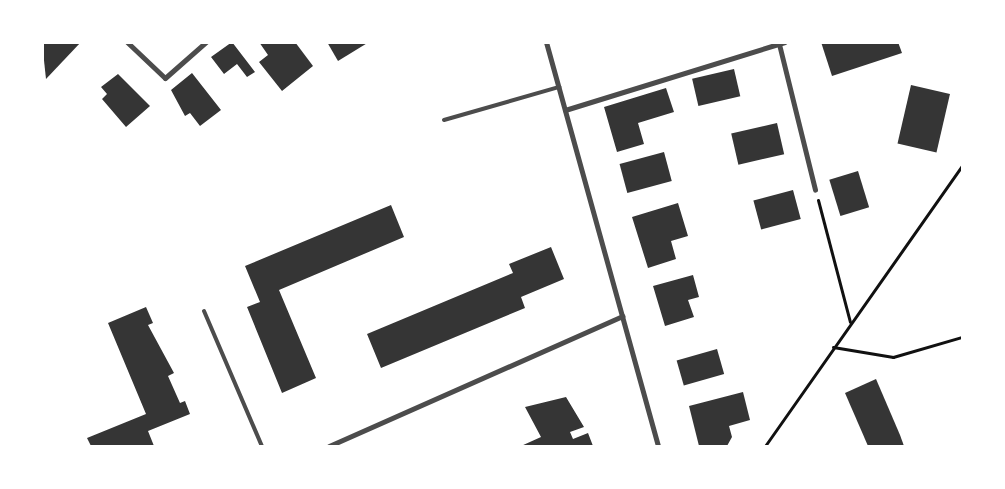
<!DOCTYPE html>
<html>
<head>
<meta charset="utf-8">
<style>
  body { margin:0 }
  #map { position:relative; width:1005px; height:489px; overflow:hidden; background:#fff; font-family:"Open Sans",sans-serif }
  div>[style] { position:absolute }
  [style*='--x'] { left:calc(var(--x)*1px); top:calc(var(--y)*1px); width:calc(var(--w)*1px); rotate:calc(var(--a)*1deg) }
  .building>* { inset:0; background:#353535; transform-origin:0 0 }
  .path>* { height:3px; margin:-1.5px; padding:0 1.5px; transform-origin:1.5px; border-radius:1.5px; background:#111 }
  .service>* { height:4px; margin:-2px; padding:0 2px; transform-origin:2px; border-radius:2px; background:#4c4c4c }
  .minor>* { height:5px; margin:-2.5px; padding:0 2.5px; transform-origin:2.5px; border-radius:2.5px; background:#4c4c4c }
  span { translate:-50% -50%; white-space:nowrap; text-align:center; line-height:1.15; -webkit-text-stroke:4px #fff; paint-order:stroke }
  .frame { position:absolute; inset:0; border:44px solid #fff; pointer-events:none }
</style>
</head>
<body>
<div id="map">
  <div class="building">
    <div style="clip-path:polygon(42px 42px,81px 42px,46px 79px)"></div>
    <div style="clip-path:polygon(232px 42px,255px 72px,247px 77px,237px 64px,224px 74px,211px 57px)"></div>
    <div style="clip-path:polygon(259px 42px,295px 42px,313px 66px,282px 91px,259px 62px,268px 55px)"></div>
    <div style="clip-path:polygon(327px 42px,369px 42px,338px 61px)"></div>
    <div style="clip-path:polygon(821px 42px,898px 42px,902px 53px,832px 76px)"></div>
    <div style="left:734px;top:69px;width:28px;height:43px;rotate:77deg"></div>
    <div style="clip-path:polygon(192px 73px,221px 110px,200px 126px,190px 113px,185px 116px,171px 90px)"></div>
    <div style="clip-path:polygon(118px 74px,150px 106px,126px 127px,102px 99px,107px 94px,101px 87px)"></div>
    <div style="left:911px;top:85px;width:40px;height:60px;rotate:13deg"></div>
    <div style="clip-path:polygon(666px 88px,674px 112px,638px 123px,644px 144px,617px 152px,604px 107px)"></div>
    <div style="left:777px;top:123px;width:32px;height:47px;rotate:77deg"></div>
    <div style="left:664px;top:152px;width:30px;height:46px;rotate:75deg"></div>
    <div style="left:858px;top:171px;width:38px;height:30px;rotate:73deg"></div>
    <div style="left:793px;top:190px;width:30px;height:41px;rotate:75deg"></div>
    <div style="clip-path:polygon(678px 203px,688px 236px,671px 241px,676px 259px,648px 268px,632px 217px)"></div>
    <div style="clip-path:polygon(391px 205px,404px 237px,279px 290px,316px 378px,282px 393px,247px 307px,260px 302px,245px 266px)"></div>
    <div style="clip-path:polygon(551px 247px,564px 279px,521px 297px,525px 308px,381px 368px,367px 334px,513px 273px,509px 264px)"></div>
    <div style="clip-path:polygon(693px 275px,699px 297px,688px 300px,694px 317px,665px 326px,653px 286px)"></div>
    <div style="clip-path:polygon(146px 307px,153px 323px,148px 325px,174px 373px,168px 376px,180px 403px,185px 401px,190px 414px,148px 431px,154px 446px,91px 446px,87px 438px,146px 414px,108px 323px)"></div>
    <div style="left:717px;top:349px;width:26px;height:42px;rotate:74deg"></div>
    <div style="clip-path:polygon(876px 379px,900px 435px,904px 446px,868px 446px,845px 393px)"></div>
    <div style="clip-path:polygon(743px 392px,750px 420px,729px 426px,732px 437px,727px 446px,699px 446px,689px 406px)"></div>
    <div style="clip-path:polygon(566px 397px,584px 427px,570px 432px,573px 439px,588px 433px,593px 446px,521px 446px,541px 437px,525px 407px)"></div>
  </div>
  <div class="path">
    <div style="--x:818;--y:200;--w:126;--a:75.3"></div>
    <div style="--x:833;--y:347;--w:61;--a:9.5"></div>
    <div style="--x:893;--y:357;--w:72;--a:-16.2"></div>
    <div style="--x:765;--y:446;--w:342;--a:-54.9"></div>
  </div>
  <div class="service">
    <div style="--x:444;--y:120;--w:120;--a:-16"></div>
    <div style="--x:204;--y:311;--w:147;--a:66.8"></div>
  </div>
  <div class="minor">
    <div style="--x:127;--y:42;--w:52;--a:43.5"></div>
    <div style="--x:165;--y:78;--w:55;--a:-41.3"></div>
    <div style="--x:546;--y:42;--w:419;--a:74.5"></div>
    <div style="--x:779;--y:44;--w:150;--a:76.1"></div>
    <div style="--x:565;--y:110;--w:230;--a:-17.2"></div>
    <div style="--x:329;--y:446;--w:321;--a:-23.9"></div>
  </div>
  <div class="frame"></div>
</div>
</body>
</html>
